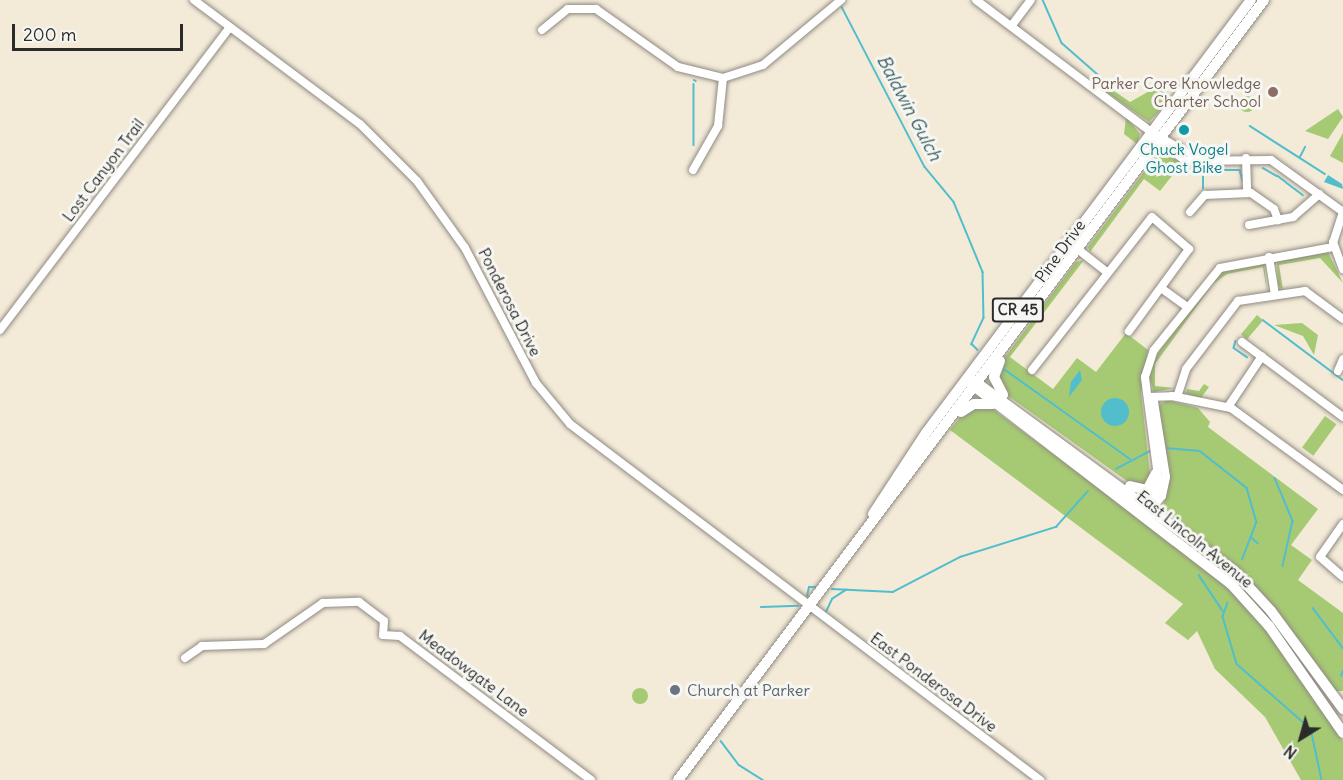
<!DOCTYPE html>
<html>
<head>
<meta charset="utf-8">
<style>
  body { margin:0 }
  #map { position:relative; width:1343px; height:780px; overflow:hidden; background:#f3ead8; font-family:Delius,sans-serif }
  div>[style] { position:absolute }
  [style*='--x'] { left:calc(var(--x)*1px); top:calc(var(--y)*1px); width:calc(var(--w)*1px); rotate:calc(var(--a)*1deg) }
  .green>* { inset:0; background:#a6ca73; transform-origin:0 0 }
  .round { border-radius:50% }
  .water>* { inset:0; background:#52becc }
  .stream>* { height:1.5px; margin:-0.75px; padding:0 0.75px; transform-origin:0.75px; border-radius:0.75px; background:#52becc }
  .roads { filter:drop-shadow(0 0 2px #8f8a82) drop-shadow(0 0 2px #8f8a82) }
  .minor>* { height:8px; margin:-4px; padding:0 4px; transform-origin:4px; border-radius:4px; background:#fff }
  .major>* { height:10px; margin:-5px; padding:0 5px; transform-origin:5px; border-radius:5px; background:#fff }
  .dots>* { width:16px; height:16px; translate:-50% -50%; box-sizing:border-box; border:3px solid #f6f6f2; border-radius:50% }
  span { translate:-50% -50%; white-space:nowrap; text-align:center; line-height:1.15; -webkit-text-stroke:6px #f6f6f2; paint-order:stroke }
  .shield-label span { padding:2px 4px; background:#f6f6f2; border:2px solid; border-radius:4px; -webkit-text-stroke-width:0 }
  .shield-label { font-size:15px; color:#2b2b2b; font-weight:700 }
  .education-label { font-size:16px; color:#785e54 }
  .right { translate:-100% -50%; text-align:right }
  .culture-label { font-size:16px; color:#0d838f }
  .street-label { font-size:16px; color:#2b2b2b }
  .worship-label { font-size:16px; color:#5b616d }
  .left { translate:0 -50%; text-align:left }
  .water-label { font-size:18px; color:#395e63; font-style:italic }
  .north { position:absolute; left:1271px; top:708px; width:60px; height:60px; -webkit-text-stroke:4px #f6f6f2; paint-order:stroke; rotate:217deg; font-size:16px; font-weight:700; line-height:24px; text-align:center; color:#2b2b2b }
  .north::after { content:''; display:block; margin:auto; width:21px; height:27px; background:#2b2b2b; clip-path:polygon(50% 0,100% 100%,50% 72%,0 100%) }
  .scale { position:absolute; left:12px; top:24px; width:171px; height:27px; box-sizing:border-box; border:3px solid #2b2b2b; border-top:0; padding-left:8px; font-size:18px; line-height:21px; white-space:nowrap; color:#2b2b2b; -webkit-text-stroke:4px #f6f6f2; paint-order:stroke }
</style>
</head>
<body>
<div id="map">
  <div class="green">
    <div style="clip-path:polygon(1110px 88px,1130px 102px,1153px 89px,1168px 92px,1170px 100px,1149px 122px,1105px 91px)"></div>
    <div class="round" style="left:1239px;top:96px;width:16px;height:16px"></div>
    <div style="clip-path:polygon(1338px 109px,1343px 117px,1328px 139px,1305px 131px)"></div>
    <div style="clip-path:polygon(1126px 117px,1140px 134px,1137px 144px,1124px 134px)"></div>
    <div style="clip-path:polygon(1343px 133px,1343px 163px,1330px 156px)"></div>
    <div style="clip-path:polygon(1164px 154px,1182px 163px,1160px 191px,1144px 179px,1090px 252px,1088px 247px,1153px 160px)"></div>
    <div style="clip-path:polygon(1328px 252px,1343px 283px,1320px 258px,1279px 265px,1283px 290px,1278px 285px,1277px 261px)"></div>
    <div style="clip-path:polygon(1084px 260px,1010px 357px,1053px 389px,1077px 358px,1096px 372px,1126px 333px,1148px 350px,1141px 393px,1151px 483px,1134px 486px,1004px 393px,998px 383px,1000px 364px,1076px 262px)"></div>
    <div style="clip-path:polygon(1264px 263px,1267px 292px,1263px 267px,1227px 274px,1213px 284px,1155px 364px,1155px 386px,1175px 388px,1154px 392px,1149px 377px,1153px 360px,1214px 278px,1225px 269px)"></div>
    <div style="left:1257px;top:315px;width:8px;height:25px;rotate:40deg"></div>
    <div style="clip-path:polygon(1302px 323px,1318px 335px,1314px 355px,1303px 336px,1274px 325px)"></div>
    <div style="clip-path:polygon(1204px 384px,1209px 387px,1201px 398px,1186px 394px,1187px 389px,1199px 391px)"></div>
    <div style="clip-path:polygon(1167px 400px,1198px 408px,1210px 422px,1208px 427px,1318px 509px,1291px 545px,1312px 560px,1298px 580px,1343px 613px,1343px 691px,1336px 691px,1219px 554px,1163px 508px,1169px 472px,1158px 406px)"></div>
    <div style="clip-path:polygon(990px 407px,1211px 572px,1257px 617px,1343px 741px,1343px 780px,1301px 780px,1265px 717px,1215px 669px,1197px 631px,1188px 640px,1165px 623px,1183px 604px,950px 430px,966px 410px)"></div>
    <div style="left:1325px;top:416px;width:14px;height:39px;rotate:36deg"></div>
    <div class="round" style="left:632px;top:688px;width:16px;height:16px"></div>
  </div>
  <div class="water">
    <div style="clip-path:polygon(1328px 175px,1342px 184px,1343px 189px,1324px 182px)"></div>
    <div style="clip-path:polygon(1080px 370px,1082px 380px,1069px 397px,1071px 382px)"></div>
    <div class="round" style="left:1101px;top:398px;width:28px;height:28px"></div>
  </div>
  <div class="stream">
    <div style="--x:1043;--y:0;--w:47;--a:66.2"></div>
    <div style="--x:1062;--y:43;--w:67;--a:41.3"></div>
    <div style="--x:842;--y:7;--w:180;--a:62.6"></div>
    <div style="--x:925;--y:167;--w:45;--a:50.4"></div>
    <div style="--x:954;--y:202;--w:76;--a:67.5"></div>
    <div style="--x:983;--y:272;--w:46;--a:88.8"></div>
    <div style="--x:984;--y:318;--w:29;--a:115"></div>
    <div style="--x:972;--y:344;--w:8;--a:45"></div>
    <div style="--x:694;--y:80;--w:2;--a:27"></div>
    <div style="--x:694;--y:84;--w:61;--a:90"></div>
    <div style="--x:1106;--y:87;--w:10;--a:-6"></div>
    <div style="--x:1250;--y:126;--w:89;--a:32.6"></div>
    <div style="--x:1300;--y:157;--w:11;--a:-63"></div>
    <div style="--x:1263;--y:168;--w:16;--a:30"></div>
    <div style="--x:1221;--y:170;--w:19;--a:0"></div>
    <div style="--x:1240;--y:170;--w:11;--a:75"></div>
    <div style="--x:1278;--y:176;--w:10;--a:37"></div>
    <div style="--x:1287;--y:183;--w:20;--a:37"></div>
    <div style="--x:1203;--y:189;--w:17;--a:-90"></div>
    <div style="--x:1203;--y:172;--w:16;--a:-7"></div>
    <div style="--x:1263;--y:320;--w:100;--a:36.9"></div>
    <div style="--x:1236;--y:341;--w:7;--a:106"></div>
    <div style="--x:1234;--y:348;--w:16;--a:35"></div>
    <div style="--x:1004;--y:369;--w:155;--a:35.5"></div>
    <div style="--x:1165;--y:448;--w:35;--a:5"></div>
    <div style="--x:1200;--y:451;--w:60;--a:38.2"></div>
    <div style="--x:1247;--y:488;--w:35;--a:74"></div>
    <div style="--x:1257;--y:522;--w:40;--a:111"></div>
    <div style="--x:1116;--y:469;--w:41;--a:-27.8"></div>
    <div style="--x:1275;--y:478;--w:47;--a:67.3"></div>
    <div style="--x:1293;--y:521;--w:46;--a:102.5"></div>
    <div style="--x:1252;--y:538;--w:8;--a:40"></div>
    <div style="--x:1199;--y:575;--w:43;--a:56.3"></div>
    <div style="--x:832;--y:589;--w:61;--a:2.8"></div>
    <div style="--x:893;--y:592;--w:76;--a:-27.6"></div>
    <div style="--x:960;--y:557;--w:101;--a:-17.4"></div>
    <div style="--x:1056;--y:527;--w:48;--a:-48.4"></div>
    <div style="--x:807;--y:596;--w:9;--a:-77"></div>
    <div style="--x:809;--y:587;--w:8;--a:0"></div>
    <div style="--x:1228;--y:603;--w:15;--a:110"></div>
    <div style="--x:1223;--y:617;--w:49;--a:73.4"></div>
    <div style="--x:1237;--y:664;--w:98;--a:41.3"></div>
    <div style="--x:1311;--y:729;--w:52;--a:77.8"></div>
    <div style="--x:761;--y:607;--w:37;--a:-2"></div>
    <div style="--x:1313;--y:608;--w:50;--a:53.1"></div>
    <div style="--x:826;--y:612;--w:14;--a:-65"></div>
    <div style="--x:832;--y:599;--w:17;--a:-33"></div>
    <div style="--x:1341;--y:676;--w:5;--a:-68"></div>
    <div style="--x:721;--y:741;--w:30;--a:53"></div>
    <div style="--x:739;--y:765;--w:28;--a:32"></div>
  </div>
  <div class="roads">
    <div class="minor">
      <div style="--x:194;--y:0;--w:207;--a:36.8"></div>
      <div style="--x:360;--y:124;--w:81;--a:45"></div>
      <div style="--x:417;--y:181;--w:82;--a:54.4"></div>
      <div style="--x:465;--y:248;--w:153;--a:62.3"></div>
      <div style="--x:536;--y:383;--w:53;--a:50.3"></div>
      <div style="--x:570;--y:424;--w:590;--a:37.14"></div>
      <div style="--x:976;--y:0;--w:219;--a:37"></div>
      <div style="--x:1151;--y:132;--w:39;--a:30"></div>
      <div style="--x:1185;--y:152;--w:27;--a:15"></div>
      <div style="--x:1012;--y:25;--w:31;--a:-53"></div>
      <div style="--x:542;--y:30;--w:33;--a:-39"></div>
      <div style="--x:568;--y:9;--w:28;--a:0"></div>
      <div style="--x:596;--y:9;--w:100;--a:35.3"></div>
      <div style="--x:678;--y:67;--w:46;--a:13.7"></div>
      <div style="--x:723;--y:78;--w:42;--a:-18"></div>
      <div style="--x:763;--y:65;--w:102;--a:-39.8"></div>
      <div style="--x:1154;--y:137;--w:40;--a:37"></div>
      <div style="--x:1186;--y:161;--w:85;--a:-0.7"></div>
      <div style="--x:1271;--y:160;--w:89;--a:35.8"></div>
      <div style="--x:1246;--y:158;--w:35;--a:88"></div>
      <div style="--x:693;--y:170;--w:51;--a:-60.4"></div>
      <div style="--x:718;--y:126;--w:48;--a:-84.1"></div>
      <div style="--x:1190;--y:212;--w:23;--a:-49"></div>
      <div style="--x:1205;--y:195;--w:46;--a:-2.5"></div>
      <div style="--x:1251;--y:193;--w:28;--a:35"></div>
      <div style="--x:1274;--y:209;--w:12;--a:70"></div>
      <div style="--x:1343;--y:212;--w:32;--a:108"></div>
      <div style="--x:1333;--y:242;--w:29;--a:70"></div>
      <div style="--x:1249;--y:225;--w:45;--a:-10.3"></div>
      <div style="--x:1293;--y:217;--w:35;--a:-41"></div>
      <div style="--x:1080;--y:251;--w:33;--a:38"></div>
      <div style="--x:1269;--y:257;--w:38;--a:81"></div>
      <div style="--x:1161;--y:288;--w:32;--a:36"></div>
      <div style="--x:0;--y:330;--w:380;--a:-52.8"></div>
      <div style="--x:1242;--y:342;--w:126;--a:36.6"></div>
      <div style="--x:1032;--y:370;--w:194;--a:-51.9"></div>
      <div style="--x:1152;--y:217;--w:49;--a:40.9"></div>
      <div style="--x:1189;--y:249;--w:102;--a:126.2"></div>
      <div style="--x:1338;--y:371;--w:13;--a:-67"></div>
      <div style="--x:1149;--y:397;--w:23;--a:-2"></div>
      <div style="--x:1172;--y:396;--w:60;--a:11.5"></div>
      <div style="--x:1231;--y:408;--w:139;--a:36.2"></div>
      <div style="--x:1177;--y:397;--w:29;--a:-72"></div>
      <div style="--x:1186;--y:369;--w:86;--a:-52.6"></div>
      <div style="--x:1238;--y:301;--w:68;--a:-8.5"></div>
      <div style="--x:1305;--y:291;--w:47;--a:36.4"></div>
      <div style="--x:1228;--y:407;--w:61;--a:-56.3"></div>
      <div style="--x:1146;--y:511;--w:30;--a:-64"></div>
      <div style="--x:1159;--y:484;--w:108;--a:-97.5"></div>
      <div style="--x:1145;--y:377;--w:28;--a:-72"></div>
      <div style="--x:1154;--y:350;--w:105;--a:-51.2"></div>
      <div style="--x:1220;--y:268;--w:115;--a:-10.5"></div>
      <div style="--x:1148;--y:513;--w:22;--a:-51"></div>
      <div style="--x:1162;--y:496;--w:19;--a:-78"></div>
      <div style="--x:1166;--y:477;--w:76;--a:-99.1"></div>
      <div style="--x:1154;--y:402;--w:7;--a:-135"></div>
      <div style="--x:1343;--y:524;--w:40;--a:124.9"></div>
      <div style="--x:1320;--y:557;--w:30;--a:41"></div>
      <div style="--x:185;--y:658;--w:21;--a:-35"></div>
      <div style="--x:202;--y:646;--w:62;--a:-1.8"></div>
      <div style="--x:264;--y:644;--w:72;--a:-34.8"></div>
      <div style="--x:323;--y:603;--w:36;--a:-2"></div>
      <div style="--x:359;--y:602;--w:31;--a:37"></div>
      <div style="--x:384;--y:621;--w:14;--a:94"></div>
      <div style="--x:383;--y:635;--w:17;--a:3"></div>
      <div style="--x:400;--y:636;--w:239;--a:37"></div>
    </div>
    <div class="major">
      <div style="--x:1000;--y:361;--w:17;--a:111"></div>
      <div style="--x:994;--y:377;--w:20;--a:63"></div>
      <div style="--x:973;--y:380;--w:325;--a:36.2"></div>
      <div style="--x:1235;--y:572;--w:53;--a:47.3"></div>
      <div style="--x:1271;--y:611;--w:122;--a:53.7"></div>
      <div style="--x:970;--y:383;--w:329;--a:37.6"></div>
      <div style="--x:1231;--y:584;--w:57;--a:47.9"></div>
      <div style="--x:1269;--y:626;--w:130;--a:55.3"></div>
      <div style="--x:961;--y:412;--w:15;--a:-32"></div>
      <div style="--x:974;--y:404;--w:19;--a:0"></div>
      <div style="--x:1130;--y:486;--w:17;--a:13"></div>
      <div style="--x:1147;--y:490;--w:19;--a:-62"></div>
      <div style="--x:873;--y:514;--w:97;--a:-56.8"></div>
      <div style="--x:926;--y:433;--w:541;--a:-53.11"></div>
      <div style="--x:678;--y:780;--w:976;--a:-53.08"></div>
    </div>
  </div>
  <div class="dots">
    <div style="left:1273px;top:92px;background:#8d6e63"></div>
    <div style="left:1184px;top:130px;background:#0f9aa8"></div>
    <div style="left:675px;top:690px;background:#6b7280"></div>
  </div>
  <div class="shield-label">
    <span style="left:1018px;top:310px">CR 45</span>
  </div>
  <div class="education-label">
    <span class="right" style="left:1261px;top:92px">Parker Core Knowledge<br>Charter School</span>
  </div>
  <div class="culture-label">
    <span style="left:1184px;top:158px">Chuck Vogel<br>Ghost Bike</span>
  </div>
  <div class="street-label">
    <span style="left:103px;top:170px;rotate:-53deg">Lost Canyon Trail</span>
    <span style="left:1060px;top:251px;rotate:-54deg">Pine Drive</span>
    <span style="left:510px;top:302px;rotate:63deg">Ponderosa Drive</span>
    <span style="left:1195px;top:539px;rotate:39deg">East Lincoln Avenue</span>
    <span style="left:474px;top:673px;rotate:37deg">Meadowgate Lane</span>
    <span style="left:934px;top:682px;rotate:37deg">East Ponderosa Drive</span>
  </div>
  <div class="worship-label">
    <span class="left" style="left:687px;top:690px">Church at Parker</span>
  </div>
  <div class="water-label">
    <span style="left:909px;top:108px;rotate:62deg">Baldwin Gulch</span>
  </div>
  <div class="north">N</div>
  <div class="scale">200 m</div>
</div>
</body>
</html>
